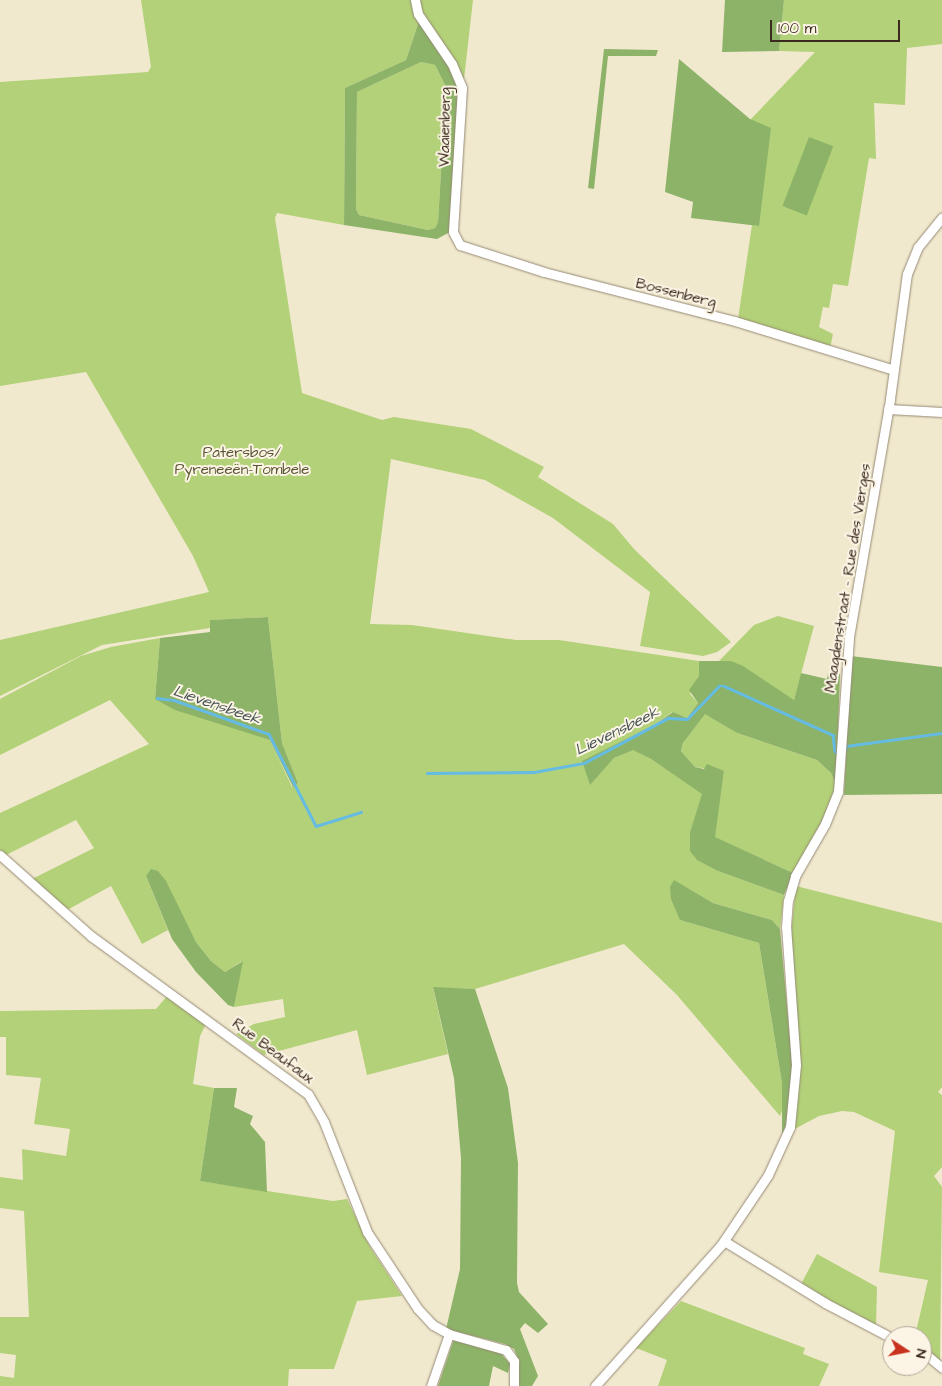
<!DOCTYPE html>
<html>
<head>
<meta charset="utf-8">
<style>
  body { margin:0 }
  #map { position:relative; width:942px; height:1386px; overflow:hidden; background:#f1e9ce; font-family:"Architects Daughter",sans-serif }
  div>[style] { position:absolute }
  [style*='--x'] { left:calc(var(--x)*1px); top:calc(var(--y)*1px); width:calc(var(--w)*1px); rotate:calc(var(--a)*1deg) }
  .green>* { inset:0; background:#b2d178 }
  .forest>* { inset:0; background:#8db368; transform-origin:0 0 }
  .stream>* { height:2.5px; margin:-1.25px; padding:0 1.25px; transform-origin:1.25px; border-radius:1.25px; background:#65bbe2 }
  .roads { filter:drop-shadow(0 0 1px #968a76) drop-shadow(0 0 1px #968a76) }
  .street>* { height:9px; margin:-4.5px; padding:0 4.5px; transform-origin:4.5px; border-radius:4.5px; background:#fff }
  span { translate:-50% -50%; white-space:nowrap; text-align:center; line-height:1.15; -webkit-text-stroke:4px #fcf5e5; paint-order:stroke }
  .street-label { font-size:15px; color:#3b2a1e }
  .park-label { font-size:15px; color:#595434 }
  .water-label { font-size:16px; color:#485659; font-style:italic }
  .north { position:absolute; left:882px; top:1326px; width:50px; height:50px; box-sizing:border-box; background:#fcf5e5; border:1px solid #afa495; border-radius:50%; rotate:101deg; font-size:14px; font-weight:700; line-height:20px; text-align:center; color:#3b2a1e }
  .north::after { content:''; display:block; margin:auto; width:18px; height:22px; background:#c8321e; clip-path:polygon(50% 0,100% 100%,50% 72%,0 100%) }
  .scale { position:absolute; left:770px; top:20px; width:130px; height:22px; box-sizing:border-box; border:2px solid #3b2a1e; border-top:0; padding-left:6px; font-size:15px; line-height:18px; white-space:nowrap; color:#3b2a1e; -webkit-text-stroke:4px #fcf5e5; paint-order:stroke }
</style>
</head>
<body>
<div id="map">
  <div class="green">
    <div style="clip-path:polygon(141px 0,411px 0,419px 21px,406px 60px,345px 88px,344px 225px,277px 213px,275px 218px,302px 393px,382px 420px,394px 417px,471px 429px,544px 467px,538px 477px,613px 524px,634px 549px,731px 642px,717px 652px,703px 656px,640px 646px,650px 592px,553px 518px,485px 480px,391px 459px,370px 624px,412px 625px,516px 640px,559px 640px,699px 661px,699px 676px,690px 694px,698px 703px,687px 718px,672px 712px,654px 725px,583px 761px,590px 784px,614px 758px,633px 749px,651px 759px,703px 794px,690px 832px,718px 871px,784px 895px,780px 929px,772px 920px,713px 903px,687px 888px,680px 920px,759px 943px,782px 1083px,783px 1108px,780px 1116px,677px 995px,624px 944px,475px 989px,433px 988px,448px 1054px,367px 1075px,357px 1030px,264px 1055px,236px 1034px,254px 1024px,285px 1017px,283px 999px,234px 1007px,242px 961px,225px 972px,211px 961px,196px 942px,158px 871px,146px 876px,168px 930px,142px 944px,111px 886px,67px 910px,32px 879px,94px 848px,76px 820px,4px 856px,0 852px,0 813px,149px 744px,110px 700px,0 755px,0 699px,81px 656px,111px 647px,160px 638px,155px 699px,270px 740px,292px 787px,298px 783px,282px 743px,268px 617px,210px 620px,210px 628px,102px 645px,0 696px,0 640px,209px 592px,193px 556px,86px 372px,0 386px,0 82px,148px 72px,151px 67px)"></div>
    <div style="clip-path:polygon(418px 0,473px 0,464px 79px,422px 14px)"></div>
    <div style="clip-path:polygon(784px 0,942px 0,942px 44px,907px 48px,905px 105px,874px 103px,876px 159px,869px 158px,848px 286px,833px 284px,829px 308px,823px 307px,819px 327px,833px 334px,830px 348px,738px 319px,752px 225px,759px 226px,751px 119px,815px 52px,779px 51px)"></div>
    <div style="clip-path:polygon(421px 62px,435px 65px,446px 87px,438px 222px,435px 228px,428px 230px,359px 215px,356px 209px,357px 92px)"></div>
    <div style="clip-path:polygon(778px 616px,814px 626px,794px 700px,719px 661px,754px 625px)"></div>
    <div style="clip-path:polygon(705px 713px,737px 733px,817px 760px,831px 773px,836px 785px,824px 821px,793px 873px,714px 837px,724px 771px,695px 767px,681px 751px,683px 743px)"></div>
    <div style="clip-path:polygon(796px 886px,942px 923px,942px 1087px,938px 1092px,942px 1095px,942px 1167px,934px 1176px,942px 1187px,940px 1363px,922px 1348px,922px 1336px,915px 1336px,928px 1280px,879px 1272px,895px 1131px,854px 1112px,842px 1111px,819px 1116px,793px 1130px,800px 1079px,791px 934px)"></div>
    <div style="clip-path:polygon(168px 995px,207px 1022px,200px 1036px,193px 1084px,214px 1088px,200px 1181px,333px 1201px,347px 1199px,370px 1247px,402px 1296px,357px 1301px,334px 1369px,289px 1369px,288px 1386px,0 1386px,0 1376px,14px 1378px,16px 1355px,0 1353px,0 1317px,29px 1317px,24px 1211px,0 1208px,0 1177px,23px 1180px,22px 1149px,66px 1156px,70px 1129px,34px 1124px,41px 1078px,6px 1075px,6px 1037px,0 1037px,0 1011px,156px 1009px)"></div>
    <div style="clip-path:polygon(817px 1254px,877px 1287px,876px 1327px,801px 1284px)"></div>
    <div style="clip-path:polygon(681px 1301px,805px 1348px,803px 1354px,829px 1364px,819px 1386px,658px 1386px,667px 1360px,636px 1348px)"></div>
  </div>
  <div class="forest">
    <div style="clip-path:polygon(725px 0,784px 0,779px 51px,722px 52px)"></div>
    <div style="clip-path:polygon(evenodd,419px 21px,444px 57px,459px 88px,450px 232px,437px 239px,344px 225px,345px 88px,406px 60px,419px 21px,421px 62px,435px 65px,446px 87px,438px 222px,435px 228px,428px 230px,359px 215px,356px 209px,357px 92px,421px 62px)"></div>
    <div style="clip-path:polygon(604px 49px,658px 50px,656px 56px,608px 56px,594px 189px,588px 188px)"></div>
    <div style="clip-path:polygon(679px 59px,750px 119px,771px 128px,759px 226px,691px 218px,693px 202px,665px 192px)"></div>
    <div style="left:809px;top:137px;width:26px;height:74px;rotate:21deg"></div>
    <div style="clip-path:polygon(268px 617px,282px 743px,298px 783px,293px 787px,270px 740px,175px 710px,155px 699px,160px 638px,210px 632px,210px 620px)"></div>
    <div style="clip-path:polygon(851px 656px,942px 667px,942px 794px,844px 795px)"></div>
    <div style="clip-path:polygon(699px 661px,731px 661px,743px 666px,794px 700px,801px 673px,827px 679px,828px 673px,840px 674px,836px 785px,831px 773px,817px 760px,737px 733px,705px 714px,683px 743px,681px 751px,695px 767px,704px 769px,707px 764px,724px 771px,715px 837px,793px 873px,784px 895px,718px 871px,697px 860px,690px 851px,690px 832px,702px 794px,651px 759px,633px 750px,614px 758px,590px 785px,582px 761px,654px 725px,673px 712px,687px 718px,698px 703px,689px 690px,699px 676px)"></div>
    <div style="clip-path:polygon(151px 869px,158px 871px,166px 881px,196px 942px,211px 961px,225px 972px,243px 961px,234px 1007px,228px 1005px,196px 972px,172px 939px,146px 876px)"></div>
    <div style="clip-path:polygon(674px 880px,713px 903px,772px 920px,780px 929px,793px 1073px,787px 1123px,782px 1134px,782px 1083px,759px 943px,680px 920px,671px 899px,670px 887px)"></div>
    <div style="clip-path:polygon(433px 987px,475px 989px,508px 1088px,518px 1163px,517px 1283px,519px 1292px,548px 1324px,538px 1333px,525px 1323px,520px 1329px,538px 1376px,532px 1386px,518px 1386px,519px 1361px,514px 1349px,505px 1344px,446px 1329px,460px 1269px,461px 1158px,454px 1078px)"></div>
    <div style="clip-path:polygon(214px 1088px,237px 1088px,234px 1107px,253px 1116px,250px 1124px,265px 1142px,267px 1192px,200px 1181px)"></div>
    <div style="clip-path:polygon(454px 1339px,498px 1350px,510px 1364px,508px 1373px,493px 1366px,489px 1386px,438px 1386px)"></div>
  </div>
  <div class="stream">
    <div style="--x:157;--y:698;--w:17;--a:7"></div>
    <div style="--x:174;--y:700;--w:101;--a:19.7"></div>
    <div style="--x:269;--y:734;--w:103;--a:62.9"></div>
    <div style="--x:316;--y:826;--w:47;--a:-17.3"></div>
    <div style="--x:845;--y:750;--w:4;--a:-76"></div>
    <div style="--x:846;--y:746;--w:97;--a:-7.7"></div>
    <div style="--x:427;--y:773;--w:107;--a:-0.5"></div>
    <div style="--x:534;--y:772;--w:51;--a:-10.2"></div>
    <div style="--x:584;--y:763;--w:95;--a:-28.2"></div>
    <div style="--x:668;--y:718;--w:19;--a:3"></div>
    <div style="--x:687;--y:719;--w:46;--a:-45.9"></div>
    <div style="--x:719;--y:686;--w:5;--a:0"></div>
    <div style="--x:724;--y:686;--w:120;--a:24.2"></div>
    <div style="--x:833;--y:735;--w:16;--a:83"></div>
    <div style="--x:835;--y:751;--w:4;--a:45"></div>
  </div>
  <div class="roads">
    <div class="street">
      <div style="--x:415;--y:0;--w:14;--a:78"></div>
      <div style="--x:418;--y:14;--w:60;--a:55.8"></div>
      <div style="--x:452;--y:64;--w:26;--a:67"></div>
      <div style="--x:462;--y:88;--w:144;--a:93.6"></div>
      <div style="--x:453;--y:232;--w:15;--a:62"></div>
      <div style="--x:460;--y:245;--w:88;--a:17.8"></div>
      <div style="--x:544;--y:272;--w:197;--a:14.4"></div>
      <div style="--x:735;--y:321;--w:166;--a:17.1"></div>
      <div style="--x:888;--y:409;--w:54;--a:3.2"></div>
      <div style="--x:0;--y:855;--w:122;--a:41.7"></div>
      <div style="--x:91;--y:936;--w:268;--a:36.1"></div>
      <div style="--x:308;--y:1094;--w:32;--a:60"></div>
      <div style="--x:324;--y:1122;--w:118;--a:68.6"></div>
      <div style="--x:367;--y:1232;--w:92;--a:56.5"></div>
      <div style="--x:418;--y:1309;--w:22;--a:47"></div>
      <div style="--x:433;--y:1325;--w:18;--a:29"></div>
      <div style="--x:449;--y:1334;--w:59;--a:15.7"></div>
      <div style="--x:506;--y:1350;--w:14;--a:54"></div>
      <div style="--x:514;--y:1361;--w:25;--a:90"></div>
      <div style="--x:724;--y:1241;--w:119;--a:31.5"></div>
      <div style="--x:825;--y:1303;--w:76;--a:27.6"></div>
      <div style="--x:922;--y:1351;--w:26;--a:40"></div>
      <div style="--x:431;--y:1386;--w:55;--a:-70.9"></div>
      <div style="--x:595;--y:1386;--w:189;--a:-48.2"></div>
      <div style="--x:721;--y:1245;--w:84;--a:-56.1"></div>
      <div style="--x:768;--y:1175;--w:53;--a:-65.4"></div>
      <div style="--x:790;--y:1127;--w:62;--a:-84.5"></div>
      <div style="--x:796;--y:1065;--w:138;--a:-94.1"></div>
      <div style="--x:786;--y:927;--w:26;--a:-86"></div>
      <div style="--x:788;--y:901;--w:26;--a:-74"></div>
      <div style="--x:795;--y:876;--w:60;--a:-60"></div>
      <div style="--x:825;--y:824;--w:35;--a:-68"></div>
      <div style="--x:838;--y:792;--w:155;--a:-85.9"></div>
      <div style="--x:849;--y:637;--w:242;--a:-80.2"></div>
      <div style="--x:890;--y:399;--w:126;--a:-82.3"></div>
      <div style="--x:907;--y:274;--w:29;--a:-68"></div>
      <div style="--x:918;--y:247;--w:38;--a:-51"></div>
    </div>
  </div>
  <div class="street-label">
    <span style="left:445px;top:127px;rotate:-89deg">Waaienberg</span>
    <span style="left:676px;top:293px;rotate:14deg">Bossenberg</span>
    <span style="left:848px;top:578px;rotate:-81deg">Maagdenstraat - Rue des Vierges</span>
    <span style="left:273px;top:1051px;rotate:37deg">Rue Beaufaux</span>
  </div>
  <div class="park-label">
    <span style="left:242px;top:461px">Patersbos/<br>Pyreneeën-Tombele</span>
  </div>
  <div class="water-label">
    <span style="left:217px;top:705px;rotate:19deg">Lievensbeek</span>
    <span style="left:617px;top:731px;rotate:-26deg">Lievensbeek</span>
  </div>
  <div class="north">N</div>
  <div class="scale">100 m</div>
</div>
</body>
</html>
